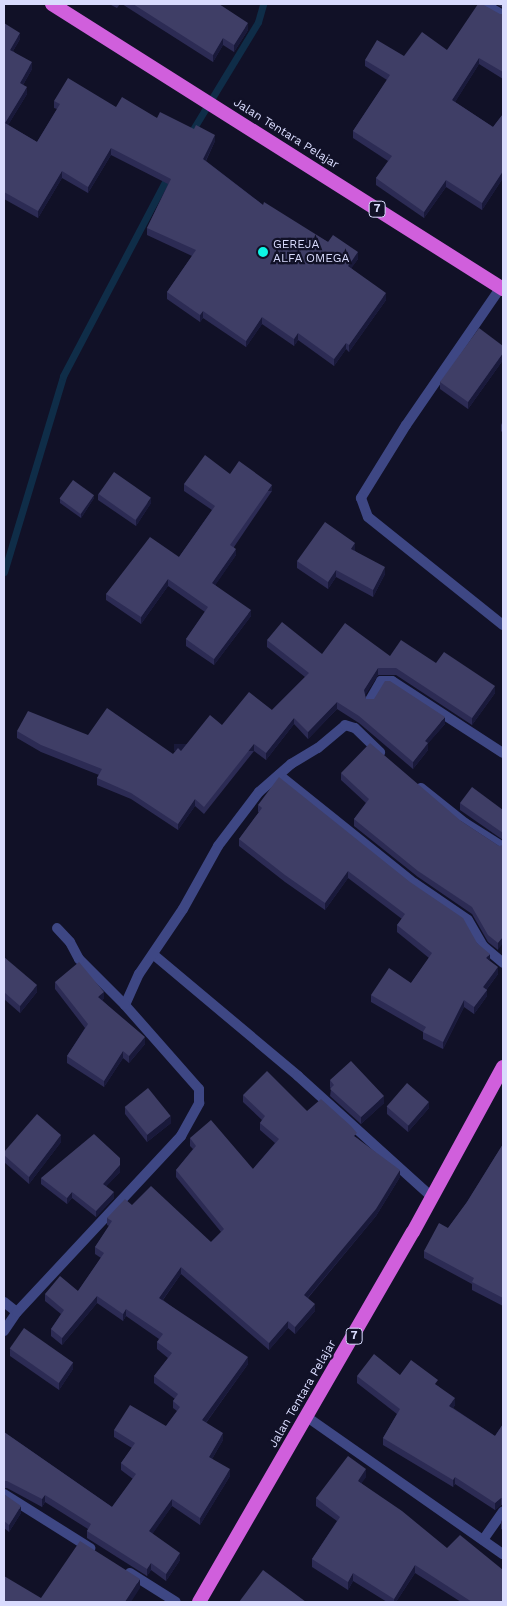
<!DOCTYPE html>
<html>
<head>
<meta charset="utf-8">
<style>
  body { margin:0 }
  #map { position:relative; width:507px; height:1606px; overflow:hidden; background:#111127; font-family:"Work Sans",sans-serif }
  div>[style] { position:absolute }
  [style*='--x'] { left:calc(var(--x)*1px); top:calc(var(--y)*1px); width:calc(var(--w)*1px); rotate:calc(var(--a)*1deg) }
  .stream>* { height:7px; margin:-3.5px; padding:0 3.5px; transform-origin:3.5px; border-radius:3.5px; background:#0f2d48 }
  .minor>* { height:10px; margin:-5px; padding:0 5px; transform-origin:5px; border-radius:5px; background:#3e4784 }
  .trunk>* { height:14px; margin:-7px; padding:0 7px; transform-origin:7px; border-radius:7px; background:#d05fdc }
  .wall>* { inset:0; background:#2c2b54 }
  .shaded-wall>* { inset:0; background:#19193a; transform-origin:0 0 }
  .building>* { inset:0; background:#3f3e66; transform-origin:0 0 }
  .dots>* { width:14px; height:14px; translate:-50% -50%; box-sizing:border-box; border:2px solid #111127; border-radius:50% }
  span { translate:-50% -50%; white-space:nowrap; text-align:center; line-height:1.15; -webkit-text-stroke:4.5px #111127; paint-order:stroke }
  .shield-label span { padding:1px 4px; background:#111127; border:1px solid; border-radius:4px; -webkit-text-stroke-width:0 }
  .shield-label { font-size:11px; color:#d9dbfd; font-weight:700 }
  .street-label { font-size:12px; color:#d9dbfd }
  .poi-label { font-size:12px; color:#d9dbfd }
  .left { translate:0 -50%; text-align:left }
  .frame { position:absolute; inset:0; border:5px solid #d9dbfd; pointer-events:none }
</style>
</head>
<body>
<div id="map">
  <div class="stream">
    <div style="--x:189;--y:136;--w:133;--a:-58.8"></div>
    <div style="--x:258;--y:22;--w:19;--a:-74"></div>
    <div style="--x:4;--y:572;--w:205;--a:-73.2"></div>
    <div style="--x:63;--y:376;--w:228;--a:-62.3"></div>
  </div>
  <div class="minor">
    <div style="--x:484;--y:4;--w:22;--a:30"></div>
    <div style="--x:501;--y:287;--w:168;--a:124.5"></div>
    <div style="--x:406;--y:425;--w:86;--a:121.7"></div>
    <div style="--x:361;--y:498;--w:20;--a:70"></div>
    <div style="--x:368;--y:517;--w:173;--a:38.7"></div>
    <div style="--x:370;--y:700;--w:22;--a:-60"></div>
    <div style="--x:381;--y:681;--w:11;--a:0"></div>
    <div style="--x:392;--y:681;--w:132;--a:33"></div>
    <div style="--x:279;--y:775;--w:173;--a:38.7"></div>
    <div style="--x:414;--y:883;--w:65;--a:34.4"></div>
    <div style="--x:468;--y:920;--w:30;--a:60"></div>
    <div style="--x:483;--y:946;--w:26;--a:40"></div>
    <div style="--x:421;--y:788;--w:56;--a:38.5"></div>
    <div style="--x:465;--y:823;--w:45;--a:32.3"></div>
    <div style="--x:154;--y:955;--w:188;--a:40"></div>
    <div style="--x:298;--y:1076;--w:181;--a:42.1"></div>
    <div style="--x:125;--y:1005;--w:34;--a:-66"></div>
    <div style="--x:139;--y:974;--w:78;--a:-55.9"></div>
    <div style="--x:183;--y:909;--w:72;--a:-60.9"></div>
    <div style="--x:218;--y:846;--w:68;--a:-52.8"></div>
    <div style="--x:259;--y:792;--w:43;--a:-41.2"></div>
    <div style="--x:291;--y:764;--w:31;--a:-31"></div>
    <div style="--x:318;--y:748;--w:35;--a:-40"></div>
    <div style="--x:345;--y:725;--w:10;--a:17"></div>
    <div style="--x:355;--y:728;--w:35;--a:44"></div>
    <div style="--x:4;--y:1302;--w:16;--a:38"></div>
    <div style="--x:4;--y:1331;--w:23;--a:-56"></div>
    <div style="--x:17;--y:1312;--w:241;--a:-47"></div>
    <div style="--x:181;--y:1136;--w:38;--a:-61"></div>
    <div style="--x:199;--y:1103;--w:14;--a:-90"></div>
    <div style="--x:199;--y:1089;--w:112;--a:-131.4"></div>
    <div style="--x:125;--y:1005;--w:65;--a:-135"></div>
    <div style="--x:79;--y:959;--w:19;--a:-118"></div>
    <div style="--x:70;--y:942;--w:19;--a:-133"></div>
    <div style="--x:307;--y:1417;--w:239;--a:35"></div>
    <div style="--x:4;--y:1494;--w:102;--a:32.1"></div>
    <div style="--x:483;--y:1540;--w:35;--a:-55"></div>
    <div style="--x:130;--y:1573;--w:54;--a:32.2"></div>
  </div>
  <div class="trunk">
    <div style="--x:52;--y:4;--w:534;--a:32.29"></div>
    <div style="--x:199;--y:1602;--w:427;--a:-60"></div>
    <div style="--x:413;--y:1232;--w:188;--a:-61.4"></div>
  </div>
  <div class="wall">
    <div style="clip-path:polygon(109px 4px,120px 4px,117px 8px)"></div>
    <div style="clip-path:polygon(122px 4px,219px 4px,248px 30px,234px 52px,223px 45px,213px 62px)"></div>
    <div style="clip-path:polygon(496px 4px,503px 4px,503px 8px)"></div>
    <div style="clip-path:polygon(500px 14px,503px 14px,503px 79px,479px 64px,455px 102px,493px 127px,503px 114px,503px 178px,482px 210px,446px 187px,424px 218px,376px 185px,376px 178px,388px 161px,353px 138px,353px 131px,387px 80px,365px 66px,365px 60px,404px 56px,447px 50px)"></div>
    <div style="clip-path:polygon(4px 23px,20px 39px,13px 51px,32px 69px,23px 85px,27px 94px,8px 125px,37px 142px,57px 109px,54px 108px,54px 101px,116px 107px,157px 118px,215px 141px,206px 161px,263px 205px,358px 259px,351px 268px,386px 300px,349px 352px,346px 349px,334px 366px,298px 340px,294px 346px,262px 324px,246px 347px,203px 318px,200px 322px,167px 299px,167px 292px,192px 256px,147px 235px,147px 228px,168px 184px,111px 155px,88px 193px,62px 178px,38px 218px,4px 199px)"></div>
    <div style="clip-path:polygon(503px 346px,503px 360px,468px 409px,440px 389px,440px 382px)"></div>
    <div style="clip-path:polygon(503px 421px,503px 433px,501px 431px,501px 425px)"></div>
    <div style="clip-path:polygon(230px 474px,272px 491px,234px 547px,236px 555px,215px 585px,251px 616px,214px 665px,186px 646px,186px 639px,205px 612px,168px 586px,141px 624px,106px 600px,106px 594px,179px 557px,212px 510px,184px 491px,184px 484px)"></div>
    <div style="clip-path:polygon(98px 494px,151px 503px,136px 526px,98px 500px)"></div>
    <div style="clip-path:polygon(94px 498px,81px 518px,60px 503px,60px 499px)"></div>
    <div style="clip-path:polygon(355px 550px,355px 551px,385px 574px,373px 597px,336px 577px,328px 589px,297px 568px,297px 561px)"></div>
    <div style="clip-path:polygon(267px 640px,322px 654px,390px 656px,436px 663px,495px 693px,472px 725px,396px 675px,378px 675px,365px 695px,366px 699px,445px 724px,428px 743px,428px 750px,413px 769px,359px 723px,337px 709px,308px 739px,294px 724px,266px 760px,254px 751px,204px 814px,195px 806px,178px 830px,131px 799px,97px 785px,97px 778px,99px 775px,41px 752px,17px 738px,17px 731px,88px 735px,173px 754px,181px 751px,222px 725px,272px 710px,305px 677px,267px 647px)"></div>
    <div style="clip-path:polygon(341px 773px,461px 821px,499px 846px,498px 950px,488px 942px,472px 914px,418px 877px,354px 826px,354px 819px,366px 803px,341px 780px)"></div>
    <div style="clip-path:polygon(460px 803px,503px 810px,503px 840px,460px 810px)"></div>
    <div style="clip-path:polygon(258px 805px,477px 943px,498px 974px,487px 989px,487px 996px,474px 1014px,464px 1007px,443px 1049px,423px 1039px,423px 1032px,371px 1002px,371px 995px,411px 983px,429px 958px,397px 932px,397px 925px,402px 919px,348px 878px,325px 910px,285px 882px,239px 846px,239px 839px,259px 812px,258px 812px)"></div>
    <div style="clip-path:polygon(4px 957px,37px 992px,20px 1013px,4px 999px)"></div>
    <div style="clip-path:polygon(55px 982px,104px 998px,102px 1000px,145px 1044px,129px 1063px,123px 1058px,104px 1087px,67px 1063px,67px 1056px,85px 1028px,55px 989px)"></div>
    <div style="clip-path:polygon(330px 1080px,384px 1103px,361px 1124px,330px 1096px,331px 1089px,330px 1087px)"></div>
    <div style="clip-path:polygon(243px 1095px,307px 1111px,357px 1138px,400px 1177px,376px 1216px,308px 1298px,315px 1311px,295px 1334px,288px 1328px,269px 1350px,181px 1274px,163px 1300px,248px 1364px,206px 1423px,223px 1440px,212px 1459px,230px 1476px,200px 1525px,172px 1506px,152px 1534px,180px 1560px,166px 1581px,151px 1570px,147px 1576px,87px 1538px,87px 1531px,88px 1529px,45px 1502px,42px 1507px,7px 1488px,4px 1488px,4px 1432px,112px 1507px,133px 1479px,121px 1470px,121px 1463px,132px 1448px,114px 1437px,114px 1430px,166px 1426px,177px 1411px,173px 1408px,173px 1401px,175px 1399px,154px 1383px,154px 1376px,168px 1358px,157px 1349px,157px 1342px,159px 1339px,126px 1316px,123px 1321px,97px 1303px,62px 1345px,51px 1336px,51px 1329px,61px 1314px,45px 1301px,45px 1294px,78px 1291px,101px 1258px,95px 1254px,95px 1247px,109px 1226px,107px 1225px,107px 1218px,132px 1205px,211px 1242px,221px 1232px,176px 1177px,176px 1170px,193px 1149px,190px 1146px,190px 1138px,253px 1169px,275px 1143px,260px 1130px,260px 1123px,262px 1120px,243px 1102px)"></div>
    <div style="clip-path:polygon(125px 1107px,171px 1123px,147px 1142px,125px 1114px)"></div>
    <div style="clip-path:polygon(387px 1107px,429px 1108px,408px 1132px,387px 1114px)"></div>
    <div style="clip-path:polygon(61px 1142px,29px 1184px,4px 1162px,4px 1152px)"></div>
    <div style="clip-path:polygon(503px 1144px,503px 1306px,472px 1290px,472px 1284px,424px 1258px,424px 1251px,448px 1228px,467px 1202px)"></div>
    <div style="clip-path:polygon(120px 1172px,106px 1186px,114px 1198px,96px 1217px,72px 1198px,67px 1204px,41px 1184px,41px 1178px)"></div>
    <div style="clip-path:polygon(10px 1349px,73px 1369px,59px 1390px,10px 1356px)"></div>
    <div style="clip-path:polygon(400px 1375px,438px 1386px,455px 1405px,453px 1408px,495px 1436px,503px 1424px,503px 1505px,501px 1505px,495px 1510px,455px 1484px,453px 1487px,383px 1445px,383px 1438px,397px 1414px,357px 1383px,357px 1376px)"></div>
    <div style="clip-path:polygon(366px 1477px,361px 1483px,503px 1602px,461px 1602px,415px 1573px,396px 1602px,387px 1602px,353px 1581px,348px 1590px,312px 1567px,312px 1559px,337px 1521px,316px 1506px,316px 1498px)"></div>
    <div style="clip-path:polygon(4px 1494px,21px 1513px,9px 1532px,4px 1528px)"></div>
    <div style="clip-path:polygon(503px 1518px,503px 1530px,501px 1529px,501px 1522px)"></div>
  </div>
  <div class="shaded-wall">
    <div style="clip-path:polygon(248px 23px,248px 30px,234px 52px,234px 45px)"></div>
    <div style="clip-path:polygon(20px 33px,20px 39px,10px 56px,10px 50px)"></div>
    <div style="clip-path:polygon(223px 38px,223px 45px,213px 62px,213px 55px)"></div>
    <div style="clip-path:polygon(479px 58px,479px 64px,452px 107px,452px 100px)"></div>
    <div style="clip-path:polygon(32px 62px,32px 69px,20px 90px,20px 83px)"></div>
    <div style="clip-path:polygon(27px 87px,27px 94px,5px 130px,5px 123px)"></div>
    <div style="clip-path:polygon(215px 135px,215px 141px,203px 166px,203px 159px)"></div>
    <div style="clip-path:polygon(111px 148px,111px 155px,88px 193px,88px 187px)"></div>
    <div style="clip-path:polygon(62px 171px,62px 178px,38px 218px,38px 211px)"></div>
    <div style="clip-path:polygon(503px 171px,503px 178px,482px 210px,482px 203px)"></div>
    <div style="clip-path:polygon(446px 180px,446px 187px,424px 218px,424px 212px)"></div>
    <div style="clip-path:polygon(358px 252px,358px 259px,348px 273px,348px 266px)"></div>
    <div style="clip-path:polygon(386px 293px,386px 300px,349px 352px,349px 345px)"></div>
    <div style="clip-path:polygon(203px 311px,203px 318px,200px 322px,200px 315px)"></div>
    <div style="clip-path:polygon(262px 317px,262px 324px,246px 347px,246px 341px)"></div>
    <div style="clip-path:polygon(298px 333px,298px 340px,294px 346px,294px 339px)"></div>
    <div style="clip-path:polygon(346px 343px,346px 349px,334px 366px,334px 359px)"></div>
    <div style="clip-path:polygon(503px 353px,503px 360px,468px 409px,468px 402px)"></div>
    <div style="left:272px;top:485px;width:6px;height:73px;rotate:90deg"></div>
    <div style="clip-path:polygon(94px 495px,94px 498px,81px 518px,81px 514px)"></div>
    <div style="clip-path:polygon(151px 498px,151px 503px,136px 526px,136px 520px)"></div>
    <div style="clip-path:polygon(355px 543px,355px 550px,351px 556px,351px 549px)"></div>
    <div style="clip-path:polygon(236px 549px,236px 555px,212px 590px,212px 583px)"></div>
    <div style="clip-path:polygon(385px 567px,385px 574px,373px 597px,373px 590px)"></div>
    <div style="clip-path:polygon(336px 570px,336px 577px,328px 589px,328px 582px)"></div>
    <div style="clip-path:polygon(168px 579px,168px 586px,141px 624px,141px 617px)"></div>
    <div style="clip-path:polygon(251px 610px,251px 616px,214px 665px,214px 659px)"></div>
    <div style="clip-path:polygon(378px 668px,378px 675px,364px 697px,364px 690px)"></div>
    <div style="clip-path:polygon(495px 686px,495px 693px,472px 725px,472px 718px)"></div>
    <div style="clip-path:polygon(337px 702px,337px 709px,308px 739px,308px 732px)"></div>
    <div style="clip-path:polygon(445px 717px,445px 724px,425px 747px,425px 741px)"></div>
    <div style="clip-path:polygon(294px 718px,294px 724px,266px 760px,266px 753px)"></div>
    <div style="clip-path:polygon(428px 743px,428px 750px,413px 769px,413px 762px)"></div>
    <div style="left:254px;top:744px;width:7px;height:80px;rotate:90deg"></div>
    <div style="clip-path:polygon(195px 799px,195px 806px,178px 830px,178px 824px)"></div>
    <div style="clip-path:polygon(348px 871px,348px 878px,325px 910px,325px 903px)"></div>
    <div style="clip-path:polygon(503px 937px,503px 943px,498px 950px,498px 943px)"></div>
    <div style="clip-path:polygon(490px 954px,490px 961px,486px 958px)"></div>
    <div style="clip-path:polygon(498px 967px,498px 974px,483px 994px,483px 987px)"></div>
    <div style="clip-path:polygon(37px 985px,37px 992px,20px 1013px,20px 1006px)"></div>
    <div style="clip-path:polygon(487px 990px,487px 996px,474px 1014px,474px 1007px)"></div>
    <div style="clip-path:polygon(104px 992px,104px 998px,98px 1004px,98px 997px)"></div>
    <div style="clip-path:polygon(464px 1000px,464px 1007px,443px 1049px,443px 1042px)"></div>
    <div style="clip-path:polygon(145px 1037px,145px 1044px,129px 1063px,129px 1056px)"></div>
    <div style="clip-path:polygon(123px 1051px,123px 1058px,104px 1087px,104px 1081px)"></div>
    <div style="clip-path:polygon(384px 1096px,384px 1103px,361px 1124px,361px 1117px)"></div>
    <div style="clip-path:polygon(429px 1102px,429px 1108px,408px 1132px,408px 1125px)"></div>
    <div style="clip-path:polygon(171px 1116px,171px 1123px,147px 1142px,147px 1135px)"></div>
    <div style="clip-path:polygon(61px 1135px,61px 1142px,29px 1184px,29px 1177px)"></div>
    <div style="clip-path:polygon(120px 1165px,120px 1172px,103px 1190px,103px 1184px)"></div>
    <div style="clip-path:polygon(400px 1170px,400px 1177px,376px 1216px,304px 1302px,304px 1295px)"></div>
    <div style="clip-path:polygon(72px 1192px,72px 1198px,67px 1204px,67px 1198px)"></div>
    <div style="clip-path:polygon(114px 1192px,114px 1198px,96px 1217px,96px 1211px)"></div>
    <div style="clip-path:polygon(181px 1267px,181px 1274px,159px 1305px,159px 1298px)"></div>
    <div style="clip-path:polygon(97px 1296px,97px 1303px,62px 1345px,62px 1338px)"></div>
    <div style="clip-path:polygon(315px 1304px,315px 1311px,295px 1334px,295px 1327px)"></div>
    <div style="clip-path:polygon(126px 1309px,126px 1316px,123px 1321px,123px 1314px)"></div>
    <div style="clip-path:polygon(288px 1321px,288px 1328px,269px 1350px,269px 1343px)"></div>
    <div style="clip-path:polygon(248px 1357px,248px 1364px,202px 1428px,202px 1420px)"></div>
    <div style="clip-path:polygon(73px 1362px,73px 1369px,59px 1390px,59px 1383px)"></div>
    <div style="clip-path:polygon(455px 1398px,455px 1405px,449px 1413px,449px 1406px)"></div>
    <div style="clip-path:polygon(223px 1433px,223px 1440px,209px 1464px,209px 1457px)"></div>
    <div style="clip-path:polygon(230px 1469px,230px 1476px,200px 1525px,200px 1518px)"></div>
    <div style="clip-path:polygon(366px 1469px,366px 1477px,358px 1488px,358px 1481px)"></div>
    <div style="clip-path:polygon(455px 1477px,455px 1484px,453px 1487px,453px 1480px)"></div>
    <div style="clip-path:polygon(45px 1495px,45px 1502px,42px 1507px,42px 1499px)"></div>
    <div style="clip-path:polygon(501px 1498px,501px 1505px,495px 1510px,495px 1503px)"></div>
    <div style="clip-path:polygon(172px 1499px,172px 1506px,149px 1539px,149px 1531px)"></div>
    <div style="clip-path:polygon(21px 1506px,21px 1513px,9px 1532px,9px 1525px)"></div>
    <div style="clip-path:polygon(180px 1553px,180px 1560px,166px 1581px,166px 1574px)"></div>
    <div style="clip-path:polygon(151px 1563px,151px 1570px,147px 1576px,147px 1569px)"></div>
    <div style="clip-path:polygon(415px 1565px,415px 1573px,396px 1602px,394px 1602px,394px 1599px)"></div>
    <div style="clip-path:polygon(353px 1573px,353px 1581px,348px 1590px,348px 1582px)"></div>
    <div style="clip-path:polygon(140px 1579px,140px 1588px,131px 1602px,125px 1602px)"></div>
  </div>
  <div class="building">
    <div style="clip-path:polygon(133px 4px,219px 4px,248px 23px,234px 45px,223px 38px,213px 55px)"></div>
    <div style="clip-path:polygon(478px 4px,482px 4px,500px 14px,503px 14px,503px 72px,479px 58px,452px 100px,493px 127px,503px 114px,503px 171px,482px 203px,446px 180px,424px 212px,376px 178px,392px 156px,353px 131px,390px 75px,365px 60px,377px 40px,404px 56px,422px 32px,447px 50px)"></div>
    <div style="clip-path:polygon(4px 23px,20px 33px,10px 50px,32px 62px,20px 83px,27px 87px,5px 123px,37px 142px,60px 104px,54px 101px,68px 78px,116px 107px,122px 97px,157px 118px,160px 112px,194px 129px,196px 125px,215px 135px,203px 159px,263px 205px,264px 202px,328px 242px,333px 235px,358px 252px,348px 266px,386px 293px,349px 345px,346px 343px,334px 359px,298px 333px,294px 339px,262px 317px,246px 341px,203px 311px,200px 315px,167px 292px,196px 250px,147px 228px,171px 179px,111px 148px,88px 187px,62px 171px,38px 211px,4px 192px)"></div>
    <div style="clip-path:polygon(479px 328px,503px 346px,503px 353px,468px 402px,440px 382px)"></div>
    <div style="clip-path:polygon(205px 455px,230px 474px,239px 461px,272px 485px,230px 545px,236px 549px,212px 583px,251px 610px,214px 659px,186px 639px,208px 607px,168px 579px,141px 617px,106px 594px,150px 537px,179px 557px,215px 506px,184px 484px)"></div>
    <div style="left:114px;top:472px;width:45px;height:27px;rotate:35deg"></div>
    <div style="left:73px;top:480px;width:26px;height:23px;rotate:36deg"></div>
    <div style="clip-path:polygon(325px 522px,355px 543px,351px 549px,385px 567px,373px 590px,336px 570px,328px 582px,297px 561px)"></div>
    <div style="clip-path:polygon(282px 622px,322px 654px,345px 623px,390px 656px,401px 640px,436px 663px,444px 652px,495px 686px,472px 718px,396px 668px,378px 668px,364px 690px,366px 699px,374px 699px,385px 681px,390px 681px,445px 717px,425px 741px,428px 743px,413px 762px,359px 716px,337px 702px,308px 732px,294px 718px,266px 753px,254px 744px,204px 807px,195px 799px,178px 824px,131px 793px,97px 778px,102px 769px,41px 745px,17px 731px,28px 711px,88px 735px,107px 708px,173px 754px,178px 748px,181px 751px,210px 715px,222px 725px,249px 692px,272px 710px,309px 673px,267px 640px)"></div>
    <div style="clip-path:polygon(370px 743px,461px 821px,499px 846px,503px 845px,503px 937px,498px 943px,488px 935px,472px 907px,418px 871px,354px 819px,369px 799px,341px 773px)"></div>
    <div style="clip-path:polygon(279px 777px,410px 882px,463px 918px,477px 943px,490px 954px,486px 958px,498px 967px,483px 987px,487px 990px,474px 1007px,464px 1000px,443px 1042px,423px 1032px,426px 1027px,371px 995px,389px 968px,411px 983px,432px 953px,397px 925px,405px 914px,348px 871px,325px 903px,285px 875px,239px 839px,262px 808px,258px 805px)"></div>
    <div style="clip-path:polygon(472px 787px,503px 810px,503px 833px,460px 803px)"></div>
    <div style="clip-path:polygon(4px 957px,37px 985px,20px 1006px,4px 992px)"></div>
    <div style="clip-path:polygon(79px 962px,104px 992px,98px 997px,145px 1037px,129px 1056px,123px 1051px,104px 1081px,67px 1056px,88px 1024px,55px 982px)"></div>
    <div style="clip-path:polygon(351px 1061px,384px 1096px,361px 1117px,330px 1089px,334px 1085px,330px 1080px)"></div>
    <div style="clip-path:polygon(267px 1071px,307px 1111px,321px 1099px,351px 1126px,357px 1133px,354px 1136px,400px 1170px,376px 1209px,304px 1295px,315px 1304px,295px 1327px,288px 1321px,269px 1343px,181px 1267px,159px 1298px,248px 1357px,202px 1420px,223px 1433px,209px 1457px,230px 1469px,200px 1518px,172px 1499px,149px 1531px,180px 1553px,166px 1574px,151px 1563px,147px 1569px,87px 1531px,91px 1524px,45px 1495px,42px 1499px,7px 1481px,4px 1481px,4px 1432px,112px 1507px,136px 1474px,121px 1463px,135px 1443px,114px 1430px,130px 1405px,166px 1426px,180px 1407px,173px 1401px,178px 1394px,154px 1376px,172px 1353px,157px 1342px,163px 1334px,126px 1309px,123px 1314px,97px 1296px,62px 1338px,51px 1329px,64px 1310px,45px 1294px,60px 1276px,78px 1291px,104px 1253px,95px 1247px,112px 1221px,107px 1218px,125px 1199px,132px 1205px,151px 1186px,211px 1242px,224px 1229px,176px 1170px,196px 1146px,190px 1138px,211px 1120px,253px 1169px,279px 1139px,260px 1123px,265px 1116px,243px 1095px)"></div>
    <div style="left:407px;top:1083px;width:29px;height:31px;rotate:41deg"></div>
    <div style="left:148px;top:1088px;width:36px;height:30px;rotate:51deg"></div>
    <div style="clip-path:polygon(37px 1114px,61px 1135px,29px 1177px,4px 1155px,4px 1152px)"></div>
    <div style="clip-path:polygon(94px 1134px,120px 1158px,120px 1165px,103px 1184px,114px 1192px,96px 1211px,72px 1192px,67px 1198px,41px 1178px)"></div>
    <div style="clip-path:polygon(503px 1144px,503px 1298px,472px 1282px,474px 1278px,424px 1251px,439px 1223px,448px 1228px,467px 1202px)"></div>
    <div style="left:24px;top:1328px;width:60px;height:25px;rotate:35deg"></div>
    <div style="clip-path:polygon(374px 1354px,400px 1375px,411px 1360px,438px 1380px,435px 1384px,455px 1398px,449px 1406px,495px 1436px,503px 1424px,503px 1498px,501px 1498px,495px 1503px,455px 1477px,453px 1480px,383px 1438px,400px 1409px,357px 1376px)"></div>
    <div style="clip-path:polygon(348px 1456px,366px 1469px,358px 1481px,402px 1511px,447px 1548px,460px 1535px,503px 1570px,503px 1602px,472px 1602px,415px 1565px,394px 1599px,353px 1573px,348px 1582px,312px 1559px,340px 1517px,316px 1498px)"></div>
    <div style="clip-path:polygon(4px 1494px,21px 1506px,9px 1525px,4px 1521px)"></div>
    <div style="clip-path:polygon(80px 1541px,140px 1579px,125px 1602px,4px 1602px,4px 1576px,41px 1598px)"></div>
    <div style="clip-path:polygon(263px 1570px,306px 1602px,239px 1602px)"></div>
  </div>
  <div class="dots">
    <div style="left:263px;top:252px;background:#0df5e5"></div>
  </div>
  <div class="shield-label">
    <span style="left:377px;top:209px">7</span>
    <span style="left:354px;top:1336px">7</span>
  </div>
  <div class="street-label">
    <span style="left:286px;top:134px;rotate:32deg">Jalan Tentara Pelajar</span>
    <span style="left:303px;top:1394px;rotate:-60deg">Jalan Tentara Pelajar</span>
  </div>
  <div class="poi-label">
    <span class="left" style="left:273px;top:252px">GEREJA<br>ALFA OMEGA</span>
  </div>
  <div class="frame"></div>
</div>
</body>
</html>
